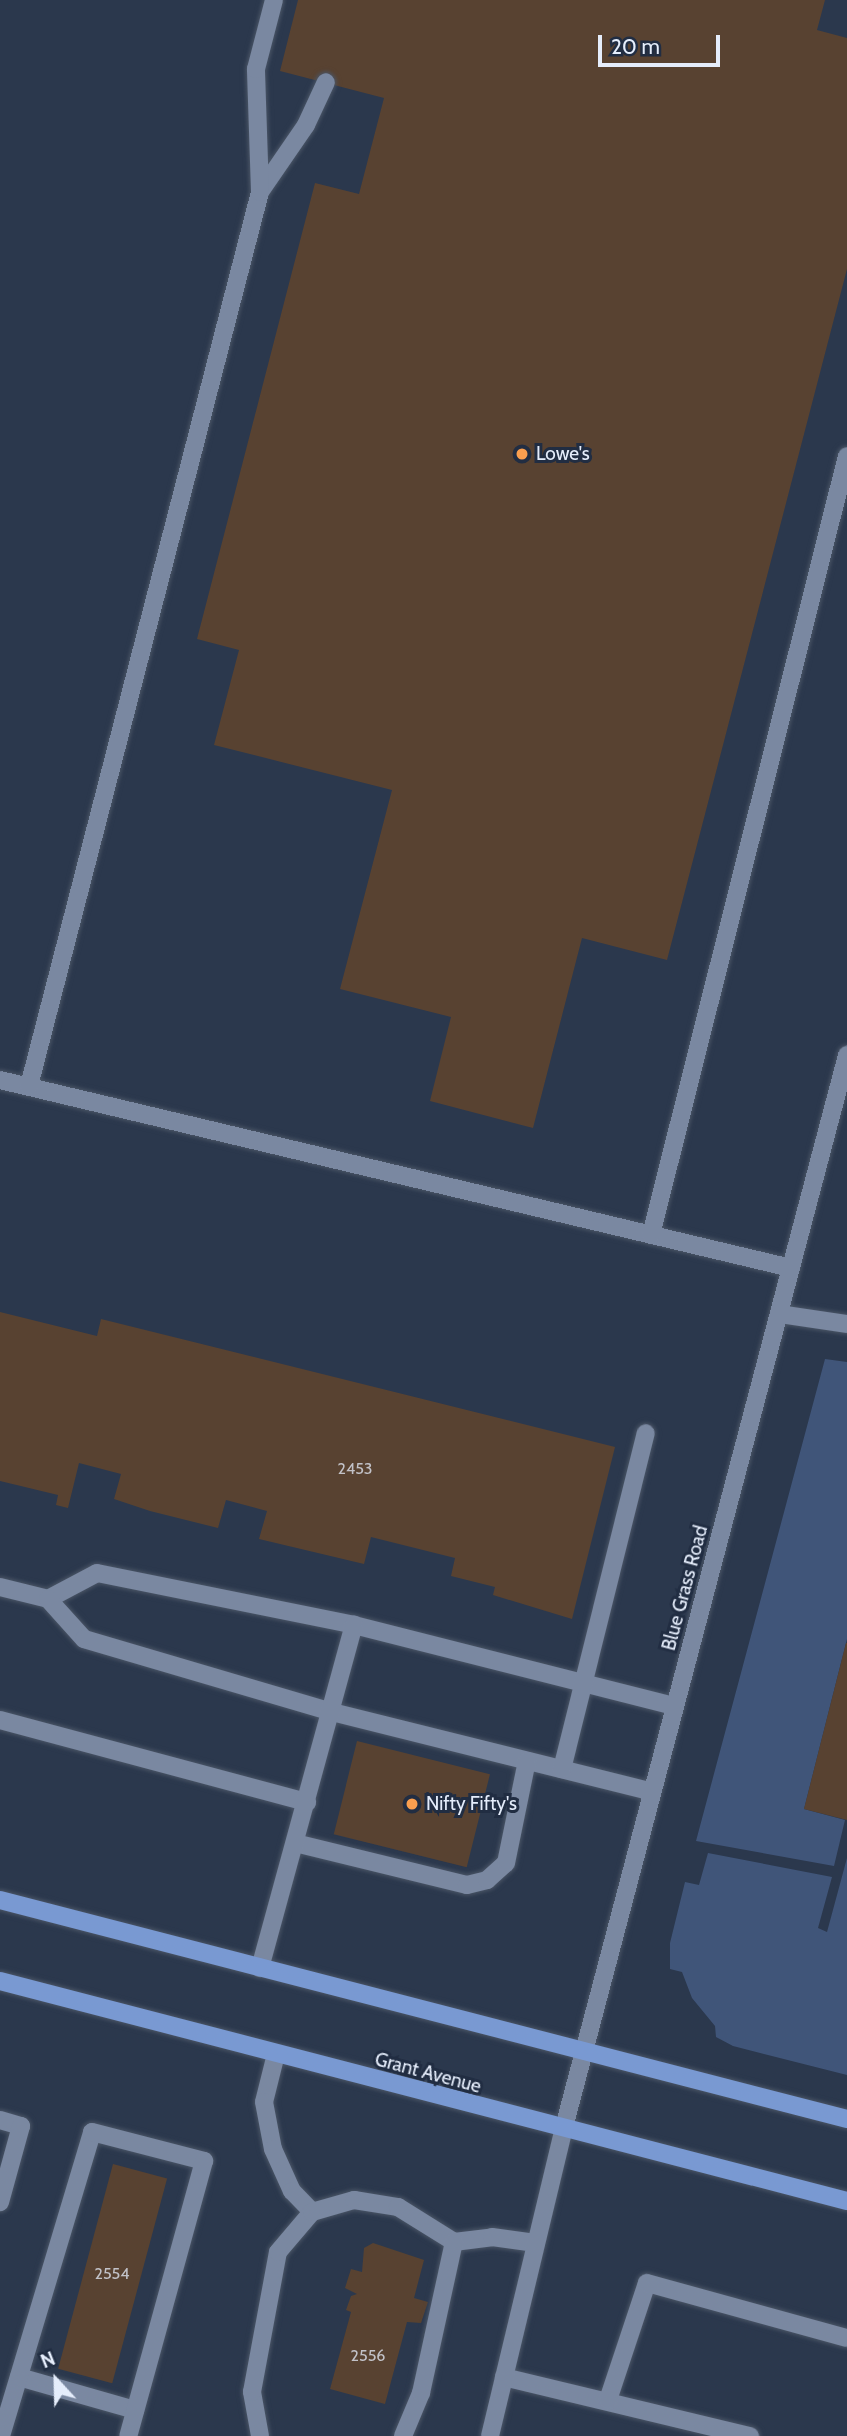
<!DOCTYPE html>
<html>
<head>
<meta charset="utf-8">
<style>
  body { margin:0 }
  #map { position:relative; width:847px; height:2436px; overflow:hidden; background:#2b384d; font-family:Cabin,sans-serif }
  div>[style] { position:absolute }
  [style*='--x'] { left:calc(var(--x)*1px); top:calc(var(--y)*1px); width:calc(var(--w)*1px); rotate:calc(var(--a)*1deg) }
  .green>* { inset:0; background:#405579 }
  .building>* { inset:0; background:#584231; transform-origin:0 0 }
  .roads { filter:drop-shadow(0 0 2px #4a5566) drop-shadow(0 0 2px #4a5566) }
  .lane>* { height:18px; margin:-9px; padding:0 9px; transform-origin:9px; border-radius:9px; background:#7a88a1 }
  .street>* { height:18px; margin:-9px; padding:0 9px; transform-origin:9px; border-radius:9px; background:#7a88a1 }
  .primary>* { height:18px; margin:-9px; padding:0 9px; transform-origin:9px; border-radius:9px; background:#7999d2 }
  .dots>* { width:19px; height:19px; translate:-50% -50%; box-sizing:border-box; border:4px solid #212d42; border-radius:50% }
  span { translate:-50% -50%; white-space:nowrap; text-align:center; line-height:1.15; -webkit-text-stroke:6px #212d42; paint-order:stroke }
  .number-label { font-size:16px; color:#c2c2c8 }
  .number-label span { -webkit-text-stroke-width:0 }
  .poi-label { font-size:19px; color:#e5edfb }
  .left { translate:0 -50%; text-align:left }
  .street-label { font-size:19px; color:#e5edfb }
  .north { position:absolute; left:21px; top:2345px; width:70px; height:70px; -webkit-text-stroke:5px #212d42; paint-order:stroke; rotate:338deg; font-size:19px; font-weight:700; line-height:28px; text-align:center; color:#e5edfb }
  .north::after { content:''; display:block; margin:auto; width:24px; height:32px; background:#e5edfb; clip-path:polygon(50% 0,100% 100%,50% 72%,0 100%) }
  .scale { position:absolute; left:598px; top:35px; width:122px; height:32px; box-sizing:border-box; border:4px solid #e5edfb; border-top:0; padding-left:9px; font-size:21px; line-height:24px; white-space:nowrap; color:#e5edfb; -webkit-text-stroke:5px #212d42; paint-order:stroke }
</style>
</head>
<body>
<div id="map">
  <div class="green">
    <div style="clip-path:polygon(825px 1359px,847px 1362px,847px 1639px,804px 1809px,845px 1820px,834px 1866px,696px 1841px)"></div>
    <div style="clip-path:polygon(708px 1853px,832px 1877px,818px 1928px,827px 1932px,847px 1858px,847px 2075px,733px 2046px,716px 2037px,715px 2026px,692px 1998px,682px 1972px,670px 1969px,670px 1943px,685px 1882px,699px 1885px)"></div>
  </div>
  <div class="building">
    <div style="clip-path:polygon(298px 0,825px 0,817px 30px,847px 38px,847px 269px,667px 960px,582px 938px,533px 1128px,430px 1101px,451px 1017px,340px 989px,392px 790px,214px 745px,239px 650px,197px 639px,315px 183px,359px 194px,384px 98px,280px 71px)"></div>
    <div style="clip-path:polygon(0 1312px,97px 1336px,101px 1319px,615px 1447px,572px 1619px,493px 1595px,495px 1587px,451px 1576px,455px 1558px,371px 1537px,364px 1564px,259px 1539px,267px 1511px,226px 1500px,218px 1528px,150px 1511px,114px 1499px,121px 1474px,79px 1463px,68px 1508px,56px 1505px,58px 1495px,0 1481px)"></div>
    <div style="clip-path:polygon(846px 1643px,847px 1643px,847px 1820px,804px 1809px)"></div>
    <div style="left:357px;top:1741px;width:137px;height:96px;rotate:14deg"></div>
    <div style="left:113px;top:2164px;width:56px;height:212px;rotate:15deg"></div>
    <div style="clip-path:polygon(373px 2243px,424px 2260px,414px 2298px,428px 2302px,421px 2323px,407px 2322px,385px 2404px,330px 2389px,351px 2312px,346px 2310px,351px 2296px,357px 2294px,345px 2288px,351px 2269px,362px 2272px,364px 2248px)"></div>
  </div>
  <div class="roads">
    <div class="lane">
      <div style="--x:260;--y:192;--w:81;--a:-55.5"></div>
      <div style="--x:306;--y:125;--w:47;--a:-65.1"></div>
      <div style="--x:0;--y:1080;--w:813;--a:13.37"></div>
      <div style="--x:29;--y:1086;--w:923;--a:-75.51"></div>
      <div style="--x:260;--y:192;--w:123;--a:-91.9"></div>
      <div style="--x:256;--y:69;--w:71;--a:-75.4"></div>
      <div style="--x:651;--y:1235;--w:803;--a:-75.88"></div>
      <div style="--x:779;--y:1314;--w:69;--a:8.4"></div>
      <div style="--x:0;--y:1587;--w:49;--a:14"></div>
      <div style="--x:48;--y:1599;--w:55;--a:-28"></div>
      <div style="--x:97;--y:1573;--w:262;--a:11.4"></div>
      <div style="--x:354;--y:1625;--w:331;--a:14.2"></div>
      <div style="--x:48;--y:1599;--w:54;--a:48"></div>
      <div style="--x:84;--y:1639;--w:259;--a:16.4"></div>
      <div style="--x:332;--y:1712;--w:330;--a:14"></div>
      <div style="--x:0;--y:1720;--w:318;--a:15"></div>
      <div style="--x:562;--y:1769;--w:346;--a:-76"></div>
      <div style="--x:295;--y:1843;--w:177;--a:13.7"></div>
      <div style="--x:467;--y:1885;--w:21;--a:-14"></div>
      <div style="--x:487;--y:1880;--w:25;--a:-42"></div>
      <div style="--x:506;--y:1863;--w:104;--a:-78.4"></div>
      <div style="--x:260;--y:1968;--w:356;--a:-74.7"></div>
      <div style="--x:276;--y:2054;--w:49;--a:104"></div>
      <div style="--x:264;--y:2102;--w:48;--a:79.2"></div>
      <div style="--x:273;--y:2149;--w:46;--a:65.7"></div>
      <div style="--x:292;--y:2191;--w:29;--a:46"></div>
      <div style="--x:0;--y:2120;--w:22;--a:16"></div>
      <div style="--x:21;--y:2126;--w:79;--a:105.4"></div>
      <div style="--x:19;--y:2377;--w:121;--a:15.9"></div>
      <div style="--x:504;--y:2377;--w:253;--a:13.5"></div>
      <div style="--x:608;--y:2400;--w:123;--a:-71.6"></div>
      <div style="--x:647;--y:2283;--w:207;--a:15.4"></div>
      <div style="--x:1;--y:2436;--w:317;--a:-73.3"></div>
      <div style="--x:92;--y:2132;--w:116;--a:14.5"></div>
      <div style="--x:204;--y:2161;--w:285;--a:105.4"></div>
      <div style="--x:260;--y:2436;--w:45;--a:-100.3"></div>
      <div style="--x:252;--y:2392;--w:142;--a:-79.5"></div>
      <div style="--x:278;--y:2252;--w:52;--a:-49.6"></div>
      <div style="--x:312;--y:2212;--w:44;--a:-15.9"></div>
      <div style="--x:354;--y:2200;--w:45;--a:9"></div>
      <div style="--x:398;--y:2207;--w:66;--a:32"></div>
      <div style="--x:454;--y:2242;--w:38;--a:-7"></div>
      <div style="--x:492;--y:2237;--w:44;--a:7.8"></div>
      <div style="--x:403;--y:2436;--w:47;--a:-67.3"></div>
      <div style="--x:421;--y:2393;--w:155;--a:-77.7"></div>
      <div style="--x:490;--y:2436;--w:314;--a:-76.5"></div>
    </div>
    <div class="street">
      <div style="--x:563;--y:2131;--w:1113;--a:-75.21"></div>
    </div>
    <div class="primary">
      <div style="--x:0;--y:1900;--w:875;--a:14.5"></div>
      <div style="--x:0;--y:1981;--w:875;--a:14.56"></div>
    </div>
  </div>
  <div class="dots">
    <div style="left:522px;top:454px;background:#fa9f4f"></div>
    <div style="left:412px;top:1804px;background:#fa9f4f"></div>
  </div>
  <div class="number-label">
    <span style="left:355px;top:1469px">2453</span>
    <span style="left:112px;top:2274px">2554</span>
    <span style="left:368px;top:2356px">2556</span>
  </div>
  <div class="poi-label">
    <span class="left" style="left:536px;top:454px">Lowe's</span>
    <span class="left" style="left:426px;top:1804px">Nifty Fifty's</span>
  </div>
  <div class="street-label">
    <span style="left:685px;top:1588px;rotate:-75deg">Blue Grass Road</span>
    <span style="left:428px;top:2073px;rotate:15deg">Grant Avenue</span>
  </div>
  <div class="north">N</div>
  <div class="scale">20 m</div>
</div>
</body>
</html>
